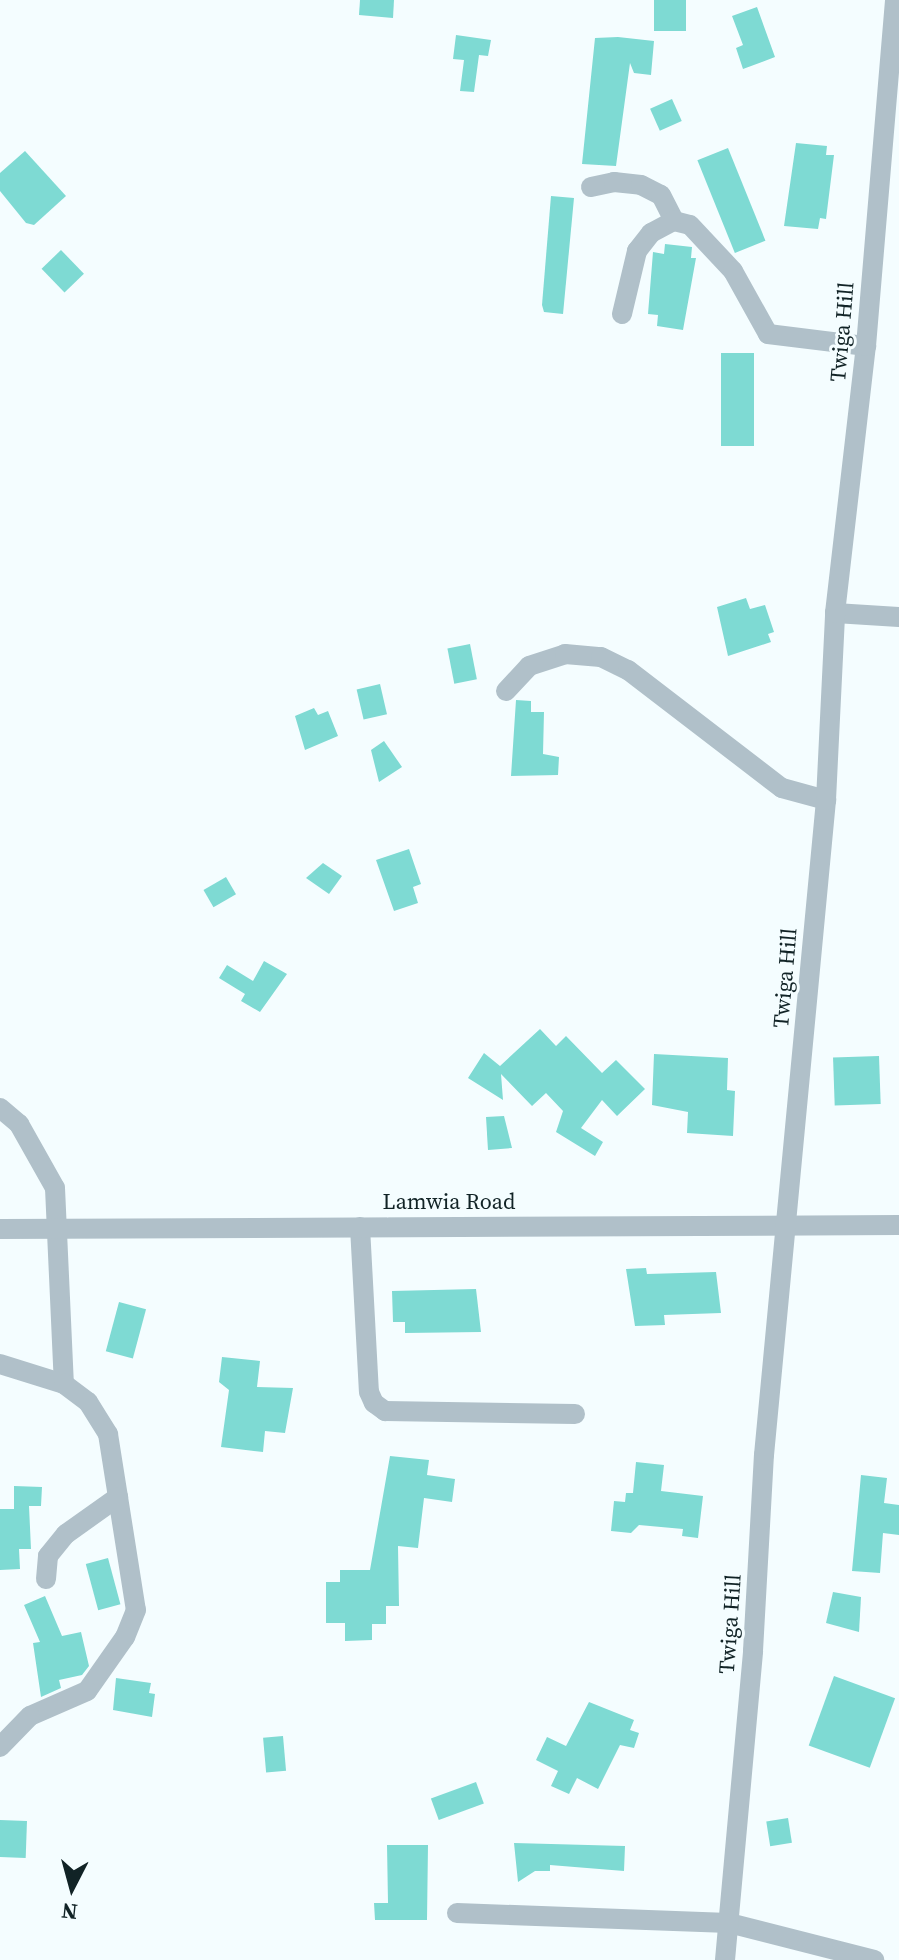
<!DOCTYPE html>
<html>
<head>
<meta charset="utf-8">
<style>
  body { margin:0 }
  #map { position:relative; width:899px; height:1960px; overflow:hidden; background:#f4fdff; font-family:"Source Serif 4",serif }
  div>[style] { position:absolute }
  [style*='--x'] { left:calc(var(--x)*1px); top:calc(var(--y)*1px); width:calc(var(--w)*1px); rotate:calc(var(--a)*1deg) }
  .building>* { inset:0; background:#7edad3; transform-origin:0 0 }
  .minor>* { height:20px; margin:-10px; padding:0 10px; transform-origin:10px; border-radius:10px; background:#b0c0c9 }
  span { translate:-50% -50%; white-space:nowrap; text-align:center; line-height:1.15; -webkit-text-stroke:6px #f4fdff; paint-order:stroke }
  .street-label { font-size:22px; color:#112326 }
  .north { position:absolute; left:32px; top:1848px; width:80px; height:80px; -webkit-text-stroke:6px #f4fdff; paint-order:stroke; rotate:186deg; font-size:22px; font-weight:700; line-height:32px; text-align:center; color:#112326 }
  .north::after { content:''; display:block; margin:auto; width:28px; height:36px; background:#112326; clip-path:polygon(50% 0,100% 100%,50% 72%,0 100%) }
</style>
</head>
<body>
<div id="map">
  <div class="building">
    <div style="clip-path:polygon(360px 0,394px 0,393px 18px,359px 15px)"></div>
    <div style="left:654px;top:0;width:32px;height:31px"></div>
    <div style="clip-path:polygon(757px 7px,775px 57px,743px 69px,736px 48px,743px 45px,732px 16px)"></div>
    <div style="clip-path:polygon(456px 35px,491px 40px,488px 56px,479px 55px,474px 92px,460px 91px,464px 60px,453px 59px)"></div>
    <div style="clip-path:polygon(618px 37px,654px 41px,651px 75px,634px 73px,630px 63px,616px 166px,582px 164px,595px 38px)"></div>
    <div style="left:672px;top:99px;width:24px;height:24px;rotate:66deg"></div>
    <div style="clip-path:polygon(796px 143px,827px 146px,826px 155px,834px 155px,826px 219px,820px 218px,818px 229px,784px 226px)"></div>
    <div style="left:728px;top:148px;width:100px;height:33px;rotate:68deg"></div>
    <div style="clip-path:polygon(25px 151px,66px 196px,34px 225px,26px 223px,0 191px,0 173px)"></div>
    <div style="clip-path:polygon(551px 196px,574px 198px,563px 314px,544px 312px,542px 305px)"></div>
    <div style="clip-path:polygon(665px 244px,692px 247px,691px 258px,696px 258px,683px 330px,657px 326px,658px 315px,648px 314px,653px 252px,664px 254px)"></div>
    <div style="left:61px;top:250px;width:33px;height:27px;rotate:46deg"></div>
    <div style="left:721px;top:353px;width:33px;height:93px"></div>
    <div style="clip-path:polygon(746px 598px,750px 609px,765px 605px,774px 632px,768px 634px,771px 642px,728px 656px,717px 607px)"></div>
    <div style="left:470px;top:644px;width:36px;height:23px;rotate:79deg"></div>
    <div style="left:380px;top:684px;width:31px;height:24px;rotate:77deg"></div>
    <div style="clip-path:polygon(516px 700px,531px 701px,531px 712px,544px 712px,543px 754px,559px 757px,558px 775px,511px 776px)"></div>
    <div style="clip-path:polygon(314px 708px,318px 715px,328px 711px,338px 736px,305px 750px,295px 716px)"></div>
    <div style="clip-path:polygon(384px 741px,402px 767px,379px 782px,371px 750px)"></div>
    <div style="clip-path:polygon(409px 849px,421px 884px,413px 887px,418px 903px,394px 911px,376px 860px)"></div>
    <div style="clip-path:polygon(323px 863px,342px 876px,329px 894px,306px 878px)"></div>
    <div style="left:226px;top:877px;width:20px;height:26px;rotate:60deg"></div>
    <div style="clip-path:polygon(264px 961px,287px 974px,260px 1012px,241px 1001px,245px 994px,219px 978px,227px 965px,253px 981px)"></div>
    <div style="clip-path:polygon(540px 1029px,556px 1046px,566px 1036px,602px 1073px,616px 1060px,645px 1089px,617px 1116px,602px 1100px,581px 1128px,603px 1142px,595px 1156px,556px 1132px,563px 1111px,546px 1093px,532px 1106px,501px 1074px,503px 1100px,468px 1078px,484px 1053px,500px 1066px)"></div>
    <div style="clip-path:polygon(654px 1054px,728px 1058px,727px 1090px,735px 1091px,733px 1136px,687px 1133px,688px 1112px,652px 1105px)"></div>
    <div style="left:879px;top:1056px;width:48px;height:46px;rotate:88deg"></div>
    <div style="clip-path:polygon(504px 1116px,512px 1148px,488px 1150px,486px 1117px)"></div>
    <div style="clip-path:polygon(646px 1268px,647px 1274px,716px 1272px,721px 1313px,664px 1315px,665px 1325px,635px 1326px,626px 1269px)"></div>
    <div style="clip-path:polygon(476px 1289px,481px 1332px,405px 1333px,405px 1322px,393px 1322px,392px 1291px)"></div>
    <div style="left:119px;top:1302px;width:28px;height:51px;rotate:15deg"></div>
    <div style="clip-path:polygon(222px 1357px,260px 1361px,257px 1387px,293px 1388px,285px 1433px,265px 1431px,263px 1452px,221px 1447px,229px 1390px,219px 1382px)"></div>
    <div style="clip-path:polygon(390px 1456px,429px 1460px,427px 1475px,455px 1479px,452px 1502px,424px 1498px,418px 1548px,398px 1546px,399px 1606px,386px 1606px,386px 1624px,372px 1624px,372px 1640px,345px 1641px,345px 1623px,326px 1623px,326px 1582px,340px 1582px,340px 1570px,370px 1570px)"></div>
    <div style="clip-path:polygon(636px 1462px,664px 1465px,661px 1491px,703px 1496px,698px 1538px,682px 1536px,683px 1529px,639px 1525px,631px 1533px,611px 1531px,614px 1501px,625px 1502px,626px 1493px,633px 1493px)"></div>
    <div style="clip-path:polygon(861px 1475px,887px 1478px,884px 1503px,899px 1505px,899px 1535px,883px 1533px,880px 1573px,852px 1571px)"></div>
    <div style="clip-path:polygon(14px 1486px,42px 1487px,41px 1506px,29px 1506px,31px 1549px,19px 1549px,20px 1569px,0 1570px,0 1509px,14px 1509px)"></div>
    <div style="left:108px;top:1558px;width:48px;height:23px;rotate:75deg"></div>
    <div style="clip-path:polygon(833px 1592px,861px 1597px,859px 1632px,826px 1623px)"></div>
    <div style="clip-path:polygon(45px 1596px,62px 1636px,81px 1632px,89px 1666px,82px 1675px,59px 1680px,61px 1688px,41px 1697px,33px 1643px,40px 1642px,24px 1605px)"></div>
    <div style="left:834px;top:1676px;width:65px;height:74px;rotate:20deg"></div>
    <div style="clip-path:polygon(116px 1678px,151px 1683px,149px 1693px,155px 1694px,152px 1717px,113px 1710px)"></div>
    <div style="clip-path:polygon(589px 1702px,634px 1720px,630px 1730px,639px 1733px,634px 1748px,620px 1745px,598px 1789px,577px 1778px,569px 1794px,551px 1786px,558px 1771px,536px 1760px,547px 1737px,566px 1746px)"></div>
    <div style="left:283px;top:1736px;width:35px;height:20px;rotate:85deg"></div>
    <div style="left:476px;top:1782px;width:23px;height:48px;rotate:70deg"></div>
    <div style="left:788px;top:1818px;width:25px;height:22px;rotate:81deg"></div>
    <div style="left:0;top:1820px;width:27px;height:37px;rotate:2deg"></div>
    <div style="clip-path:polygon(514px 1843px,625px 1846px,624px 1871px,550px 1865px,550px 1871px,535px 1871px,518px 1882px)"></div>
    <div style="clip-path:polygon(387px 1845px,428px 1845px,427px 1920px,375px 1920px,374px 1903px,388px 1903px)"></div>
  </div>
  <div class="minor">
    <div style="--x:591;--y:187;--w:24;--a:-12"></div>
    <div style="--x:614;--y:182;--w:27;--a:6"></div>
    <div style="--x:641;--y:185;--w:22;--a:27"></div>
    <div style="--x:661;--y:195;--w:29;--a:63"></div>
    <div style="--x:622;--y:314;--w:65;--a:-76.6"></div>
    <div style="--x:637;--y:251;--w:23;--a:-52"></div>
    <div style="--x:651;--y:233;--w:26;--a:-28"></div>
    <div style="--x:674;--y:221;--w:16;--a:14"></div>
    <div style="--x:690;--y:225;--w:63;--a:46.9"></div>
    <div style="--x:733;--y:271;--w:72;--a:60.9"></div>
    <div style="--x:768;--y:334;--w:99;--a:7"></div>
    <div style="--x:835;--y:613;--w:64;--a:3.6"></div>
    <div style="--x:506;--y:691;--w:34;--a:-47"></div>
    <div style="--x:529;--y:666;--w:38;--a:-18"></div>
    <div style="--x:565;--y:654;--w:36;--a:5"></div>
    <div style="--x:601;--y:657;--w:30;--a:26"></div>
    <div style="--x:628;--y:670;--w:194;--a:37.5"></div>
    <div style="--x:782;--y:788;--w:46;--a:15.3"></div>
    <div style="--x:0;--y:1108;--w:25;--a:40"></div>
    <div style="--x:19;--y:1124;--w:73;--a:60.6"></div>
    <div style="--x:55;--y:1188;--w:196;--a:87.4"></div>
    <div style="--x:360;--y:1227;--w:165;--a:86.9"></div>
    <div style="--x:369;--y:1392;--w:12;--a:66"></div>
    <div style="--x:374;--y:1403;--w:14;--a:36"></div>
    <div style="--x:385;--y:1411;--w:190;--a:0.9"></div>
    <div style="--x:0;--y:1229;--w:899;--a:-0.25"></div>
    <div style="--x:0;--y:1364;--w:67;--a:17.4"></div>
    <div style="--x:64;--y:1384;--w:30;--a:37"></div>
    <div style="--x:88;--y:1402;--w:38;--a:58"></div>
    <div style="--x:108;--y:1434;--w:178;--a:81"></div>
    <div style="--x:136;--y:1610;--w:29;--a:112"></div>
    <div style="--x:125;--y:1637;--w:66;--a:125.1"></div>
    <div style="--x:87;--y:1691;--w:62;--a:156.3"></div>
    <div style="--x:30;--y:1716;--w:43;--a:134.1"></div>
    <div style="--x:46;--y:1579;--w:23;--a:-85"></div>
    <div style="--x:48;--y:1556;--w:28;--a:-51"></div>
    <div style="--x:66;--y:1534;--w:64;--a:-35.4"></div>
    <div style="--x:457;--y:1913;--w:272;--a:2.1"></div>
    <div style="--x:729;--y:1923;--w:150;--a:14.3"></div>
    <div style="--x:725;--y:1960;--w:310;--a:-84.8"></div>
    <div style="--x:753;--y:1651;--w:196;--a:-86.8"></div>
    <div style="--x:764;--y:1455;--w:658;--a:-84.59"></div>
    <div style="--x:826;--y:800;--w:187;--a:-87.2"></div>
    <div style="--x:835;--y:613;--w:269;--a:-83.4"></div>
    <div style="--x:866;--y:346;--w:347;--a:-85.2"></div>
  </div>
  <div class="street-label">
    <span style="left:842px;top:332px;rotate:-85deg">Twiga Hill</span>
    <span style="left:785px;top:978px;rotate:-85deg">Twiga Hill</span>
    <span style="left:449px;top:1202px">Lamwia Road</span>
    <span style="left:730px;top:1624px;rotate:-86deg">Twiga Hill</span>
  </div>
  <div class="north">N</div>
</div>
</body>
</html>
